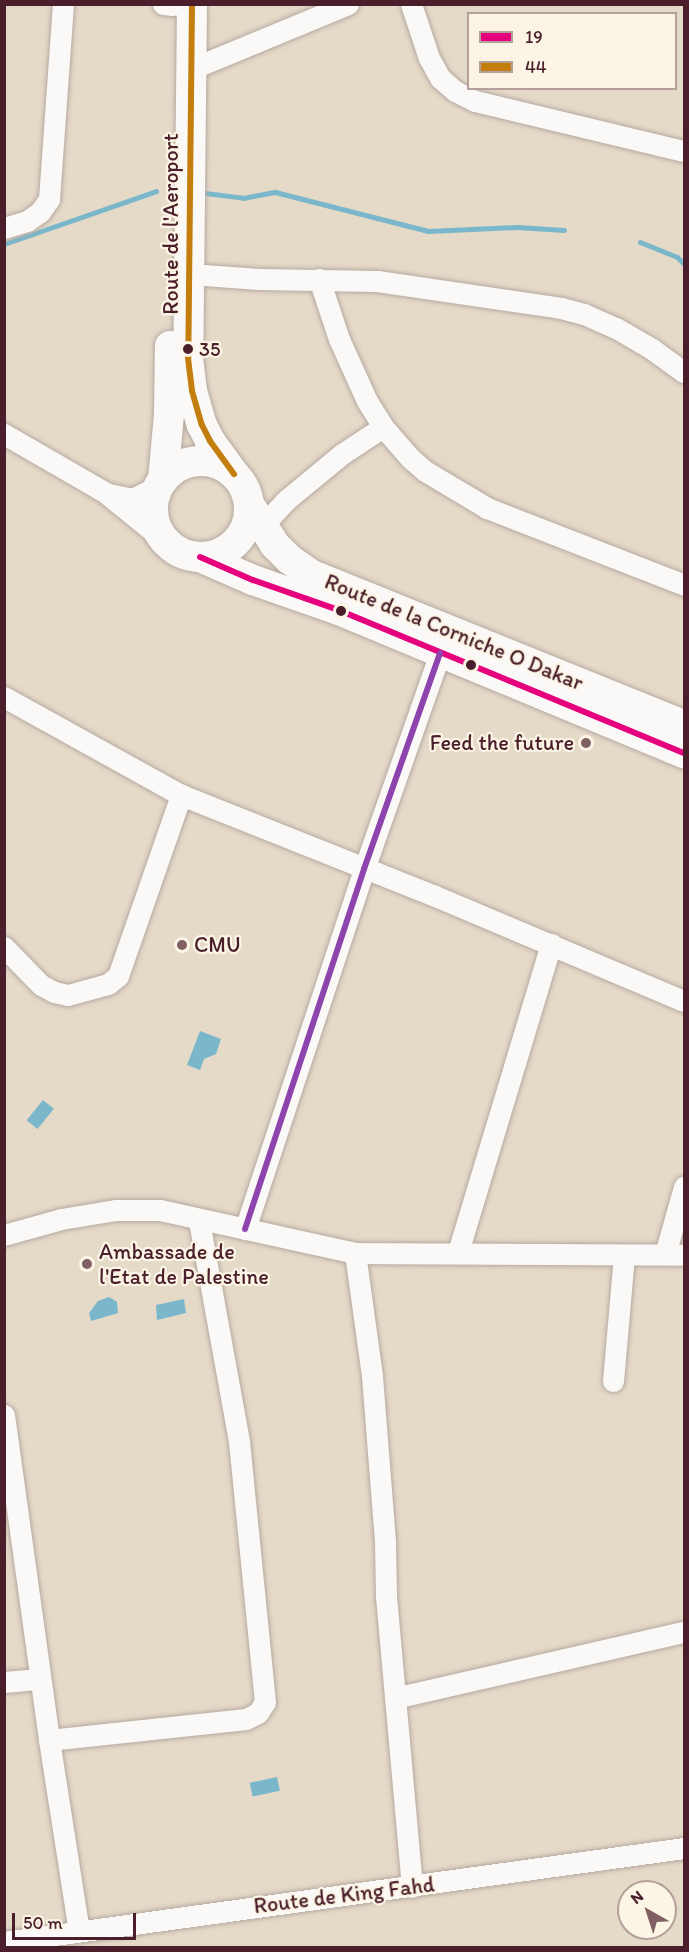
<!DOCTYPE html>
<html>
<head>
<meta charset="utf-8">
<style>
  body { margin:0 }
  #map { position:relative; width:689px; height:1952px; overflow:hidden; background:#e5d9c8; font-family:Itim,sans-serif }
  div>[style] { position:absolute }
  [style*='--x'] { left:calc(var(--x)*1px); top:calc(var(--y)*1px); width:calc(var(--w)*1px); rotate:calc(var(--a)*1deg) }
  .water>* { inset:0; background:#7bb7ca; transform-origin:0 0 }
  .stream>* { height:5px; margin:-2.5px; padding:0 2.5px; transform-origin:2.5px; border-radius:2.5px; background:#7bb7ca }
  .roads { filter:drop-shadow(0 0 2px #b6aaa1) drop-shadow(0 0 2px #b6aaa1) }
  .minor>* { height:21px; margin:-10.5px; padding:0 10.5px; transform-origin:10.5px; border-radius:10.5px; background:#fbf9f7 }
  .highway>* { height:30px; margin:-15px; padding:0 15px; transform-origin:15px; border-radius:15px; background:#fbf9f7 }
  .highway>.ring { margin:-15px; padding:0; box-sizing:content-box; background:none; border:30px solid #fbf9f7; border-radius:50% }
  .bus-1>* { height:6px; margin:-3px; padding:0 3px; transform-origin:3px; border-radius:3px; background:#e5007d }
  .bus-2>* { height:6px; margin:-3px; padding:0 3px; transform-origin:3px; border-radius:3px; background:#c37e0d }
  .bus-3>* { height:6px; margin:-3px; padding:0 3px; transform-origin:3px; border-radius:3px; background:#8e44ad }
  .dots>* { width:16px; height:16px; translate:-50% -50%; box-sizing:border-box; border:3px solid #fcf5e5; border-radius:50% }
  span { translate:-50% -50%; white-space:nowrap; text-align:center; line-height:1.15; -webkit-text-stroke:4.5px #fcf5e5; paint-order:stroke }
  .bus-label { font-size:20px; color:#4a1f2b }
  .left { translate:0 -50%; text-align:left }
  .street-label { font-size:22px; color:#4a1f2b }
  .poi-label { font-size:22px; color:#4a1f2b }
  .right { translate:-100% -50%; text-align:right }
  .frame { position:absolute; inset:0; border:6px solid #4a1f2b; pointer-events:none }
  .legend { position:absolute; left:467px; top:12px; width:210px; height:78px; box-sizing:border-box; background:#fcf5e5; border:2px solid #b59f9b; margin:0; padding:8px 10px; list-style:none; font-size:18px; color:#4a1f2b }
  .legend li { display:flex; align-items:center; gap:12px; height:30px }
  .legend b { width:30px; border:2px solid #b59f9b }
  .north { position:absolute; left:617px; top:1880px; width:60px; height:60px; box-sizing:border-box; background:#fcf5e5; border:2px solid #b59f9b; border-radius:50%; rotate:321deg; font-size:16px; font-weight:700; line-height:24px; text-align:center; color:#4a1f2b }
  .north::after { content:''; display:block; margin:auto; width:21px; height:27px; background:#806062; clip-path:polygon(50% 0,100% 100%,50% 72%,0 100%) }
  .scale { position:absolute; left:12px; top:1913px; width:124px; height:27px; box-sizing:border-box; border:3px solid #4a1f2b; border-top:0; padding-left:8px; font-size:18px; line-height:21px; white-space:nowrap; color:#4a1f2b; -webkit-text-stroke:4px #fcf5e5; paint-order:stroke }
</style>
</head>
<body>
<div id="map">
  <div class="water">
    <div style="clip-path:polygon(200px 1031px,221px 1039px,216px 1054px,204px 1059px,200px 1070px,187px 1065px)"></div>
    <div style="left:43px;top:1100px;width:14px;height:26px;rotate:39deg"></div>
    <div style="clip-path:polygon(109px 1297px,117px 1302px,118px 1313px,91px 1321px,89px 1313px,98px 1301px)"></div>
    <div style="clip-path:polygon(184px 1299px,186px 1313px,157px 1320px,156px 1305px)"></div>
    <div style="left:277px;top:1777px;width:14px;height:28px;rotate:78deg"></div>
  </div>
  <div class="stream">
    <div style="--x:205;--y:193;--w:38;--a:7"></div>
    <div style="--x:243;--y:198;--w:33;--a:-11"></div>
    <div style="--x:275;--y:192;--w:158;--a:14.3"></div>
    <div style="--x:428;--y:231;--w:89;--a:-2.6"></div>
    <div style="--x:517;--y:227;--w:47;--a:3.7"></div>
    <div style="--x:640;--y:242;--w:40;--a:22"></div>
    <div style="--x:677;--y:257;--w:10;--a:45"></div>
    <div style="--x:4;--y:244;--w:161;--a:-19.2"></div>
  </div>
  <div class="roads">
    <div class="minor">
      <div style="--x:163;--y:4;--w:10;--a:6"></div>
      <div style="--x:411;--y:4;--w:57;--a:71.6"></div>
      <div style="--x:429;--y:58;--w:23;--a:61"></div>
      <div style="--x:440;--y:78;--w:20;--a:41"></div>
      <div style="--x:455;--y:91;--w:22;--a:27"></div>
      <div style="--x:475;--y:101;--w:215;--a:13.5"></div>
      <div style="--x:191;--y:69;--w:170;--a:-22.5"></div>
      <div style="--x:4;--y:228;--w:24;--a:-17"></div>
      <div style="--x:27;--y:221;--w:16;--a:-35"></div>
      <div style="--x:40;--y:212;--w:16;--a:-55"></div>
      <div style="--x:49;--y:199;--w:196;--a:-85.9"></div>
      <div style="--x:190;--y:274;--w:69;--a:4.1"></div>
      <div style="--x:259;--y:279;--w:118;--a:1"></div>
      <div style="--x:377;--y:281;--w:186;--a:8.3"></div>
      <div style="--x:561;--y:308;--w:24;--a:15"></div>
      <div style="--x:584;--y:314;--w:35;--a:24"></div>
      <div style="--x:616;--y:328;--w:42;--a:30.3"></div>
      <div style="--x:652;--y:349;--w:39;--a:36"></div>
      <div style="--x:319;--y:279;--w:63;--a:71.6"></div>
      <div style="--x:339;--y:339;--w:68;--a:65.7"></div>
      <div style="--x:367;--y:401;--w:31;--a:58"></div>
      <div style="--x:4;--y:434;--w:118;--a:30"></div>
      <div style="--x:106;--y:493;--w:77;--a:39.2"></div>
      <div style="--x:109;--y:494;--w:24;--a:12"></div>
      <div style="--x:132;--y:499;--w:30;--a:-26"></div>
      <div style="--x:262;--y:526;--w:34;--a:-47"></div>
      <div style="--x:285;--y:501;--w:74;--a:-39.5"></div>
      <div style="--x:342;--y:454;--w:49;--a:-33.4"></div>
      <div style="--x:383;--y:427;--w:41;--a:48.9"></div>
      <div style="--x:410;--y:458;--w:20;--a:41"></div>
      <div style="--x:425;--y:471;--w:72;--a:30.8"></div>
      <div style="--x:487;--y:508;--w:212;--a:21.3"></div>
      <div style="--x:4;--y:697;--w:202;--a:29"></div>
      <div style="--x:181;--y:795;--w:273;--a:21.7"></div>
      <div style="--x:435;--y:896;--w:270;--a:22.9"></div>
      <div style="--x:4;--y:947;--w:53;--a:45.8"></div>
      <div style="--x:41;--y:985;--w:15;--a:28"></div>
      <div style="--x:54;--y:992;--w:14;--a:12"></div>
      <div style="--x:68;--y:995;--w:41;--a:-15.4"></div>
      <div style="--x:108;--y:984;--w:13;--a:-39"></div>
      <div style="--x:118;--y:976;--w:192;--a:-70.8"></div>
      <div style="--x:245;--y:1229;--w:379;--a:-71.7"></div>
      <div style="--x:364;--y:869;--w:229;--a:-70.6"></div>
      <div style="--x:4;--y:1235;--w:59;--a:-15.7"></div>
      <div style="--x:61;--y:1219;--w:56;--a:-9.3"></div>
      <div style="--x:116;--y:1210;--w:44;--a:0"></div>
      <div style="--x:160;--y:1210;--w:200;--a:12.4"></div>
      <div style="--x:355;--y:1253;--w:329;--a:0.3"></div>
      <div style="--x:458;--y:1252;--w:322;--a:-73.2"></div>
      <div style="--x:355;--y:1253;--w:124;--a:82.1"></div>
      <div style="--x:372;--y:1376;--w:167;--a:85.5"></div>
      <div style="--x:385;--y:1542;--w:54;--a:88.9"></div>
      <div style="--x:386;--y:1596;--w:292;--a:84.9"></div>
      <div style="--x:665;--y:1254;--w:70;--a:-74.2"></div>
      <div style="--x:613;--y:1381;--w:126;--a:-85"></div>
      <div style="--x:4;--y:1415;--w:328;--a:82.1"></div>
      <div style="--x:49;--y:1740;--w:193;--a:81.1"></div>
      <div style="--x:4;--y:1682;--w:36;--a:-5"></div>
      <div style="--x:395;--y:1698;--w:296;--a:-12.9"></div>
      <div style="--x:49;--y:1740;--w:198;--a:-6.1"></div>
      <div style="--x:246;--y:1719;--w:13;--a:-27"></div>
      <div style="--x:258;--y:1713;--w:13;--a:-58"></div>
      <div style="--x:265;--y:1702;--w:262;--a:-95.7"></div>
      <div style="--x:239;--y:1441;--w:224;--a:-100.3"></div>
      <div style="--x:4;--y:1942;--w:686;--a:-7.87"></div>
    </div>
    <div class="highway">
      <div style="--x:192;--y:4;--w:354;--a:90.6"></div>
      <div style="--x:188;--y:358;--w:33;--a:83"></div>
      <div style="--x:192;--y:391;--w:35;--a:74"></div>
      <div style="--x:202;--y:425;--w:18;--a:63"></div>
      <div style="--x:210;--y:441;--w:41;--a:54"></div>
      <div class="ring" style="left:153px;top:461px;width:66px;height:66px"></div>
      <div style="--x:163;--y:480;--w:66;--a:-84.8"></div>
      <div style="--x:169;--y:414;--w:68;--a:-89.2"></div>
      <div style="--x:249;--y:504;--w:49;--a:57.6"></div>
      <div style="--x:275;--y:545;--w:20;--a:45"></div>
      <div style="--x:289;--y:559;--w:28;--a:35"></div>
      <div style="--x:312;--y:575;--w:401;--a:22"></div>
      <div style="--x:200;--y:557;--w:58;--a:23.5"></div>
      <div style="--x:253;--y:580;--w:88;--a:19.3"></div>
      <div style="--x:336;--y:609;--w:377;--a:22.5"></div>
    </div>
  </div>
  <div class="bus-1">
    <div style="--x:200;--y:557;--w:58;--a:23.5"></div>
    <div style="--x:253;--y:580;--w:88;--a:19.3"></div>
    <div style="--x:336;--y:609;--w:377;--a:22.5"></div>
  </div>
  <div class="bus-2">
    <div style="--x:192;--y:4;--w:354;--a:90.6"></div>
    <div style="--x:188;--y:358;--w:33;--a:83"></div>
    <div style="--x:192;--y:391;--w:35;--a:74"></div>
    <div style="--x:202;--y:425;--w:18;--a:63"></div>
    <div style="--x:210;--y:441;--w:41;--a:54"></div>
  </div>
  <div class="bus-3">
    <div style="--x:245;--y:1229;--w:379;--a:-71.7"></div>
    <div style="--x:364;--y:869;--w:229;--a:-70.6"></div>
  </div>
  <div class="dots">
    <div style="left:188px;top:349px;background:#4a1f2b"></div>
    <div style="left:341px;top:611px;background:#4a1f2b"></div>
    <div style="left:471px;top:665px;background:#4a1f2b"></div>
    <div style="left:586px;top:743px;background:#806062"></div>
    <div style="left:182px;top:945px;background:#806062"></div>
    <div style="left:87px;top:1264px;background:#806062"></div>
  </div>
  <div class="bus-label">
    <span class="left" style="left:199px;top:349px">35</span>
  </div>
  <div class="street-label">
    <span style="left:171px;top:224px;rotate:-90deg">Route de l'Aeroport</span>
    <span style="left:454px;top:632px;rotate:22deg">Route de la Corniche O Dakar</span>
    <span style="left:344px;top:1895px;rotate:-7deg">Route de King Fahd</span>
  </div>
  <div class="poi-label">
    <span class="right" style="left:574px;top:743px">Feed the future</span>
    <span class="left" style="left:194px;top:945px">CMU</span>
    <span class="left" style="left:99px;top:1264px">Ambassade de<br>l'Etat de Palestine</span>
  </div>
  <div class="frame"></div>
  <ul class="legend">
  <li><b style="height:8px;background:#e5007d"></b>19</li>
  <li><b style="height:8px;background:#c37e0d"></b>44</li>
  </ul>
  <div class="north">N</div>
  <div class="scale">50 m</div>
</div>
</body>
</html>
